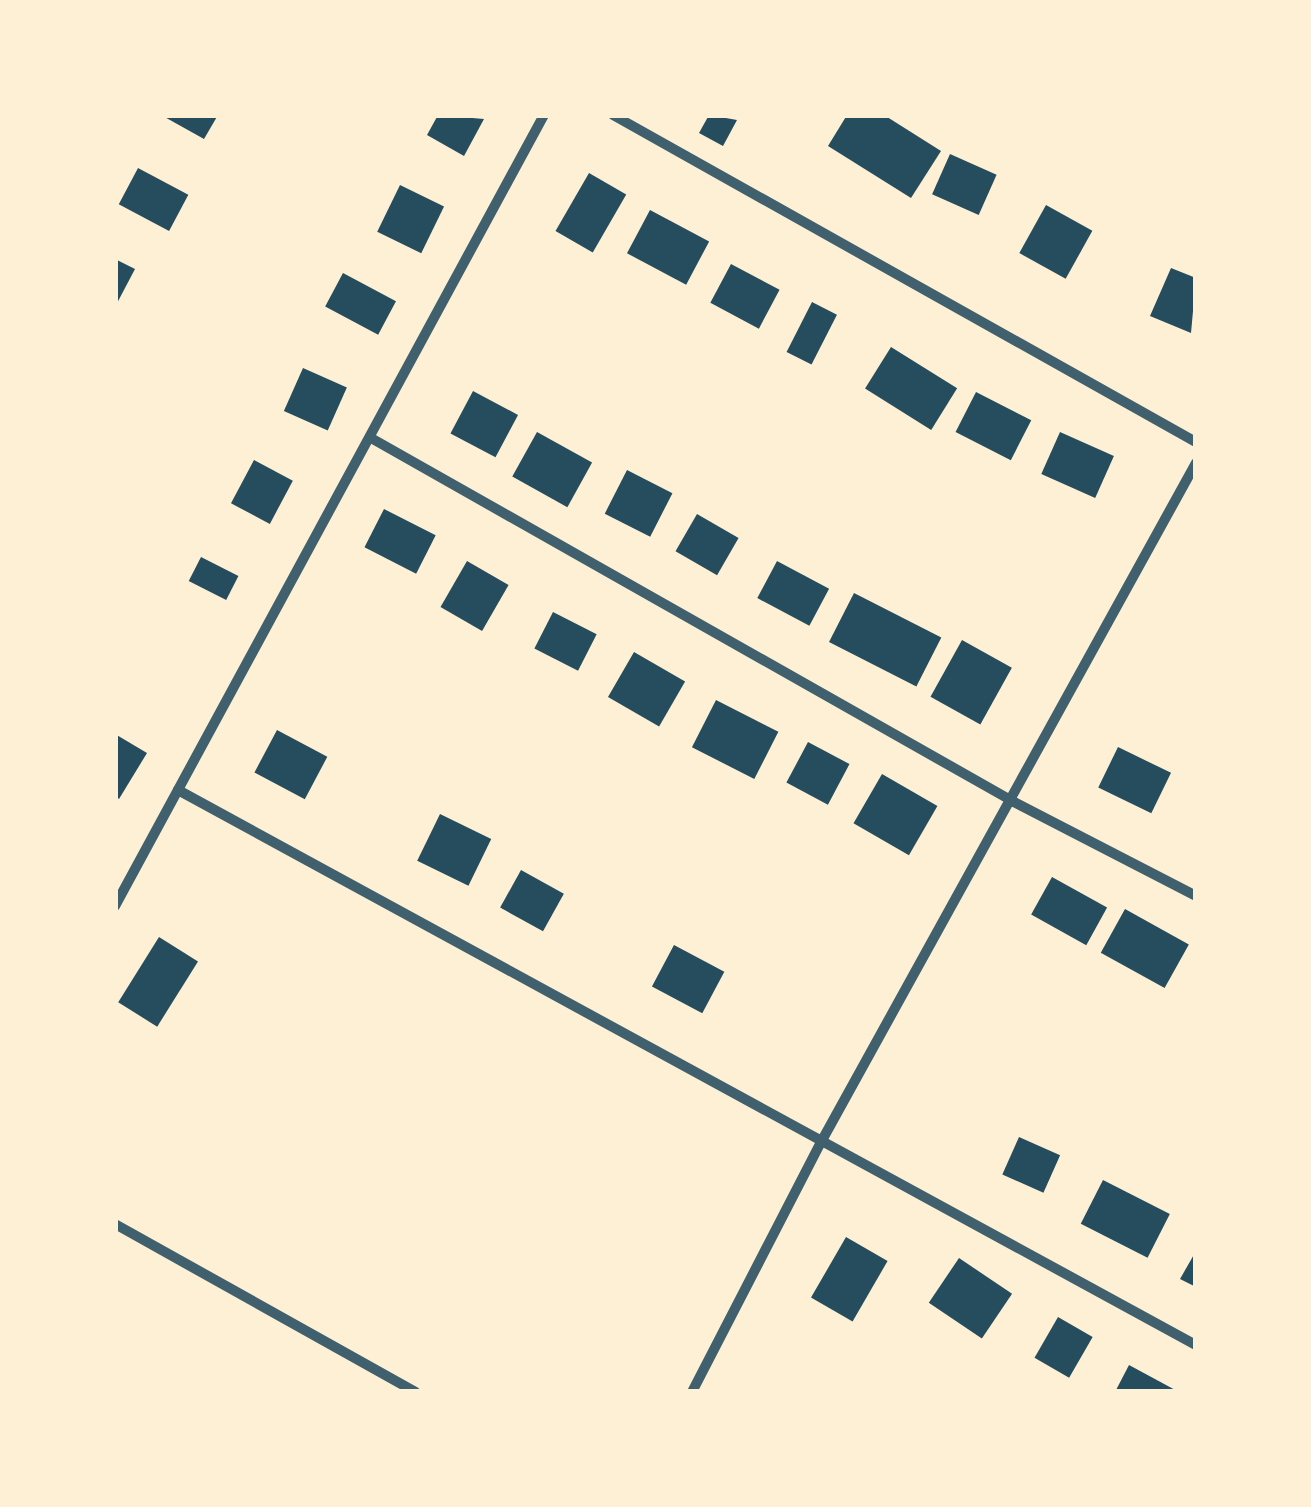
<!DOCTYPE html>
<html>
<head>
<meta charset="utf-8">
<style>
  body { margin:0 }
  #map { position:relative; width:1311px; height:1507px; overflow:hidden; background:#fdf0d5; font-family:Commissioner,sans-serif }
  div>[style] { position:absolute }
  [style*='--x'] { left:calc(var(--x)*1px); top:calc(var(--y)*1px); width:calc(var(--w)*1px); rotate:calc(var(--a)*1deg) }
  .building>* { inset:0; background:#264d5e; transform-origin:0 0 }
  .minor>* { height:10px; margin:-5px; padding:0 5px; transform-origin:5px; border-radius:5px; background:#3f606c }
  span { translate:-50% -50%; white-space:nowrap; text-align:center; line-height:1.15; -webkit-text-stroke:8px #fdf0d5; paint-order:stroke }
  .frame { position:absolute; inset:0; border:118px solid #fdf0d5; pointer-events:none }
</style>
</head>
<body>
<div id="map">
  <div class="building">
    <div style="clip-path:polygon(161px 115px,218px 115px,204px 139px)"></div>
    <div style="clip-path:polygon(438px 115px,484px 119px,464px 156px,427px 135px)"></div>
    <div style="clip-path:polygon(709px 115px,737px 120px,723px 146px,699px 133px)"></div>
    <div style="clip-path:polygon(847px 115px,884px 115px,941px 151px,911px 198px,828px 146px)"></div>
    <div style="left:950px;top:154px;width:51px;height:44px;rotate:24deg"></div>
    <div style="left:138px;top:168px;width:57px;height:41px;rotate:28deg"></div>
    <div style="left:589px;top:173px;width:43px;height:67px;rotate:30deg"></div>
    <div style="left:400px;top:185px;width:49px;height:52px;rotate:26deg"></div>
    <div style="left:1046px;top:205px;width:53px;height:55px;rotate:29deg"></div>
    <div style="left:650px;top:210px;width:67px;height:49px;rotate:28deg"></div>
    <div style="clip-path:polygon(115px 259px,135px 269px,115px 307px)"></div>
    <div style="left:731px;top:264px;width:55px;height:44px;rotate:28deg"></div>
    <div style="clip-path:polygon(1171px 268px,1196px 278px,1191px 333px,1150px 316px)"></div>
    <div style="left:343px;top:273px;width:60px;height:38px;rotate:28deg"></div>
    <div style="left:812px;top:302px;width:28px;height:56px;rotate:27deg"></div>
    <div style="left:891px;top:347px;width:78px;height:49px;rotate:32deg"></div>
    <div style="left:303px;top:368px;width:48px;height:47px;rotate:24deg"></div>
    <div style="left:473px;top:391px;width:51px;height:48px;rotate:28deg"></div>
    <div style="left:976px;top:392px;width:62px;height:45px;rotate:27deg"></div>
    <div style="left:537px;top:432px;width:63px;height:51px;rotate:29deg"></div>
    <div style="left:1060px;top:432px;width:59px;height:46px;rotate:24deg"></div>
    <div style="left:254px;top:460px;width:44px;height:49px;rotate:28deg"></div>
    <div style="left:627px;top:470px;width:51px;height:49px;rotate:27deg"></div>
    <div style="left:384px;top:509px;width:58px;height:43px;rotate:27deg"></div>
    <div style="left:697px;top:514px;width:48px;height:43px;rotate:30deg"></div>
    <div style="left:201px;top:557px;width:42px;height:27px;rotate:27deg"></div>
    <div style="left:467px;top:561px;width:48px;height:53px;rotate:30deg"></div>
    <div style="left:777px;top:561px;width:59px;height:42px;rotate:28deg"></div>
    <div style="left:854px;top:593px;width:98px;height:55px;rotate:27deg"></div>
    <div style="left:553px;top:612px;width:49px;height:41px;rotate:27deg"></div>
    <div style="left:962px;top:640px;width:57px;height:65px;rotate:29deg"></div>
    <div style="left:634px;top:652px;width:59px;height:52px;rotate:30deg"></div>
    <div style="left:716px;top:700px;width:70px;height:53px;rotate:27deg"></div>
    <div style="left:277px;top:730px;width:57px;height:48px;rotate:28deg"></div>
    <div style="clip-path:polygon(115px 734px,147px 753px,119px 799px,115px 796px)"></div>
    <div style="left:808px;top:742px;width:47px;height:46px;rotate:28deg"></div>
    <div style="left:1118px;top:747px;width:59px;height:45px;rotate:26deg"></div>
    <div style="left:882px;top:774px;width:64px;height:57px;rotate:30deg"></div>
    <div style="left:440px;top:814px;width:57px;height:52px;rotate:26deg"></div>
    <div style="left:521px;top:870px;width:49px;height:43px;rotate:29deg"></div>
    <div style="left:1052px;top:877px;width:63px;height:43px;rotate:29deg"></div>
    <div style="left:1125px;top:909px;width:73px;height:50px;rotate:29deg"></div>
    <div style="left:159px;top:937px;width:46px;height:77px;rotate:32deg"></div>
    <div style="left:674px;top:945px;width:57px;height:47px;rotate:28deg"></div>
    <div style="left:1019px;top:1137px;width:45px;height:41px;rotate:24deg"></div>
    <div style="left:1103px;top:1180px;width:75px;height:49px;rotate:27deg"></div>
    <div style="left:846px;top:1237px;width:48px;height:70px;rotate:30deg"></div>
    <div style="clip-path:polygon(1196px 1251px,1196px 1287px,1180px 1279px)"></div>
    <div style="left:959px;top:1258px;width:64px;height:54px;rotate:34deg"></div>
    <div style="left:1058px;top:1317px;width:40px;height:47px;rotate:30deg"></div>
    <div style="clip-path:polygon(1129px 1365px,1179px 1392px,1115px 1392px)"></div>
  </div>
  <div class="minor">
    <div style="--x:613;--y:115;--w:668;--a:29.29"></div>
    <div style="--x:371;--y:438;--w:739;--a:29.51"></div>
    <div style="--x:1014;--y:802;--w:205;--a:27.3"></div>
    <div style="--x:178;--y:790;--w:1159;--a:28.6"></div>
    <div style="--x:115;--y:906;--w:900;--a:-61.53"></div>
    <div style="--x:115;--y:1224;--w:344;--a:29.2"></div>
    <div style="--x:692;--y:1392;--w:279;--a:-62.7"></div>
    <div style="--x:820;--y:1144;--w:778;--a:-61.1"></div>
  </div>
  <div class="frame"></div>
</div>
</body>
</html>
